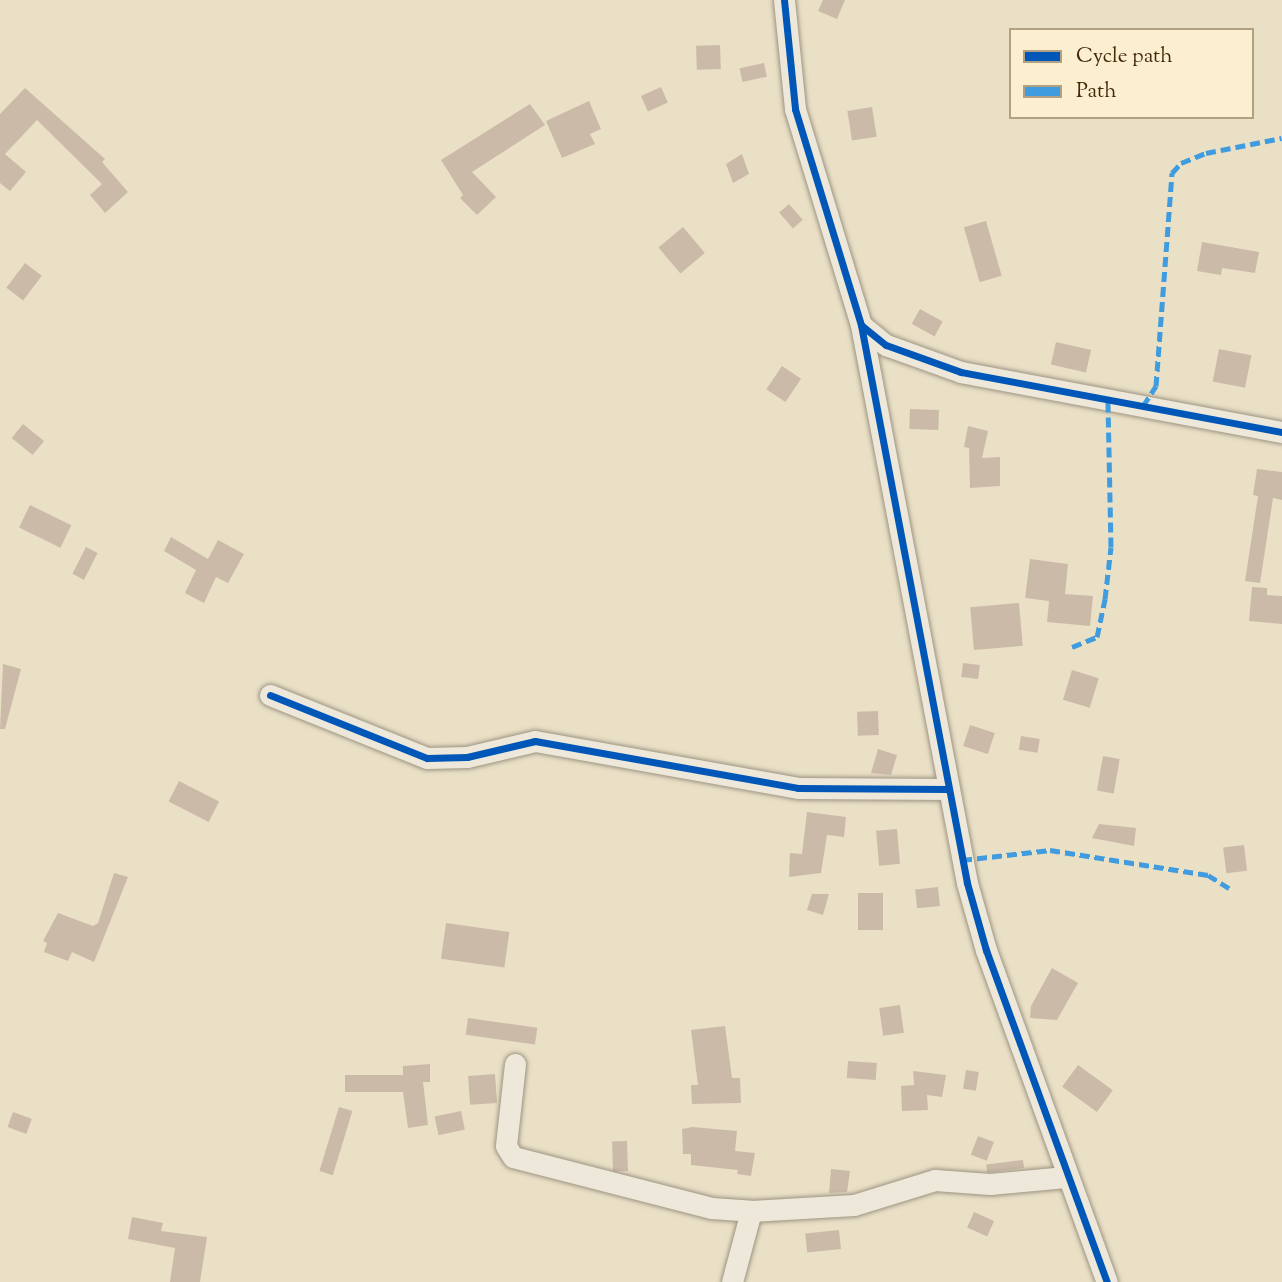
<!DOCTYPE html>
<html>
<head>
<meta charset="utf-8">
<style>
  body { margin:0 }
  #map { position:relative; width:1282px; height:1282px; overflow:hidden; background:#eae0c6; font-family:"Sorts Mill Goudy",serif }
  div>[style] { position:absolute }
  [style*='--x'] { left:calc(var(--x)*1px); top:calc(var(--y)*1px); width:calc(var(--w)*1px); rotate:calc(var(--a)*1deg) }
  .building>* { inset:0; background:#ccbaa8; transform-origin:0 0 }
  .roads { filter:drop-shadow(0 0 2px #9d9482) drop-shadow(0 0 2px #9d9482) }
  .street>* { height:21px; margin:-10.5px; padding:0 10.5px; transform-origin:10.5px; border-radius:10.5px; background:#ede8da }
  .quiet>* { height:5px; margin-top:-2.5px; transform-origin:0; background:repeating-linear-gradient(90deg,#409cde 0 10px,transparent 0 15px) }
  .cycleway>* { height:7px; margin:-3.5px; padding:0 3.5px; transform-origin:3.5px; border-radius:3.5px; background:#0057b8 }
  span { translate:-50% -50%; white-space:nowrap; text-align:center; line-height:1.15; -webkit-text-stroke:6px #fbefd0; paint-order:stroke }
  .legend { position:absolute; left:1009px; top:28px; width:245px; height:91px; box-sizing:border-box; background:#fbefd0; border:2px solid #b2a082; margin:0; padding:9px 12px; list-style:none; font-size:21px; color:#44290d }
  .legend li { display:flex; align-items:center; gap:14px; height:35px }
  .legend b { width:35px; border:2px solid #b2a082 }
</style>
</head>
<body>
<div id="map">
  <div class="building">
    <div style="clip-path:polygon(823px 0,845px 0,837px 19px,818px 11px)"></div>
    <div style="left:720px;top:45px;width:24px;height:24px;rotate:88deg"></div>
    <div style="left:764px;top:63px;width:14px;height:25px;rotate:78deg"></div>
    <div style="left:661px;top:87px;width:17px;height:22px;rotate:66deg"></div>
    <div style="clip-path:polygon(25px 88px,105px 159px,102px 162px,128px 192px,105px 213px,90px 195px,102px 184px,37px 120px,5px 154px,26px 172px,10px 191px,0 183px,0 114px)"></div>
    <div style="clip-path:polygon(589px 101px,601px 129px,590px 134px,595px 144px,562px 158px,546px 121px)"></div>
    <div style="clip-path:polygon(530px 104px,545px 125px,472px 172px,496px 197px,477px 215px,460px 198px,463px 195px,441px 160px)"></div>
    <div style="left:872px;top:107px;width:30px;height:25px;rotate:81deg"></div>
    <div style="clip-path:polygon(742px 154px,749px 174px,733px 183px,726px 164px)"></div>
    <div style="left:789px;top:204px;width:21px;height:13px;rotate:49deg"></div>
    <div style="left:986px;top:221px;width:57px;height:23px;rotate:74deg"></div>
    <div style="left:683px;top:227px;width:34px;height:32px;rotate:50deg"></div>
    <div style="clip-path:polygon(1202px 242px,1259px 252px,1255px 273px,1222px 268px,1221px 275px,1197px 271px)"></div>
    <div style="left:25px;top:263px;width:21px;height:31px;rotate:37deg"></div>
    <div style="left:920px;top:309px;width:26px;height:17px;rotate:29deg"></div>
    <div style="left:1056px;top:342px;width:36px;height:23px;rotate:13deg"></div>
    <div style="left:1219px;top:349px;width:33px;height:33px;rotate:11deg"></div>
    <div style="left:782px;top:366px;width:23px;height:28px;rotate:34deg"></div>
    <div style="left:910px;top:409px;width:29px;height:20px;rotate:2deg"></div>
    <div style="left:23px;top:424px;width:27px;height:18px;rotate:39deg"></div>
    <div style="clip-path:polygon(968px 426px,988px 431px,982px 458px,1000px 457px,1000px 486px,970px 488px,969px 448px,964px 447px)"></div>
    <div style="clip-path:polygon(1257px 469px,1282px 472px,1282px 500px,1273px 498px,1260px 583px,1245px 581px,1258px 496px,1253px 495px)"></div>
    <div style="left:30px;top:505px;width:46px;height:25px;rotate:26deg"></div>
    <div style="clip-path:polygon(171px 537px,208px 559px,218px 540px,244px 554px,228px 583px,216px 577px,204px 603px,185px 593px,196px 570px,164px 551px)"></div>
    <div style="left:86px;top:547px;width:13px;height:30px;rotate:27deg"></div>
    <div style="clip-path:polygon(1030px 559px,1068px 564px,1065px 594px,1093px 596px,1090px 626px,1047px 622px,1049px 601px,1025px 598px)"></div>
    <div style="clip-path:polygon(1252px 587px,1267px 588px,1267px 595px,1282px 596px,1282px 624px,1249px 621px)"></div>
    <div style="left:1019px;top:603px;width:43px;height:49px;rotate:85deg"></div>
    <div style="left:963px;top:663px;width:17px;height:14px;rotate:7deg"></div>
    <div style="clip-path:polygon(3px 664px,21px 669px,5px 729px,0 729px)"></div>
    <div style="left:1072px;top:670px;width:28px;height:31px;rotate:17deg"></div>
    <div style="left:878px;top:711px;width:24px;height:21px;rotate:88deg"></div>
    <div style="left:970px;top:725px;width:26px;height:22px;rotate:18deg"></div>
    <div style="left:1021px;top:736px;width:19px;height:14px;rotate:9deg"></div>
    <div style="clip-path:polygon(878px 749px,897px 755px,891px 775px,871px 773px)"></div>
    <div style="left:1103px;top:756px;width:17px;height:35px;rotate:10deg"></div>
    <div style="left:179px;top:781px;width:45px;height:23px;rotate:27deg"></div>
    <div style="clip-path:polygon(807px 812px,846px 817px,844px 837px,827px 835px,821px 873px,789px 877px,790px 853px,802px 854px)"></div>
    <div style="clip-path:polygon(1099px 824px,1136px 828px,1134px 846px,1092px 838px)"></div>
    <div style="left:897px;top:829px;width:35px;height:21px;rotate:85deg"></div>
    <div style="left:1244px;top:845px;width:26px;height:21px;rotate:83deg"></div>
    <div style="clip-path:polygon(114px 873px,128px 877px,94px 962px,72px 952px,68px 961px,44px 952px,47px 943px,43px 941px,58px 913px,93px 926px,98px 923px)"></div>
    <div style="left:938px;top:887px;width:19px;height:23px;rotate:84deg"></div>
    <div style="left:883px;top:893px;width:37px;height:25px;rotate:90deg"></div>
    <div style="clip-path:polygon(812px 894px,829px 894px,823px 915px,807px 910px)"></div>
    <div style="left:446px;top:923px;width:64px;height:36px;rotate:8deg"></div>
    <div style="clip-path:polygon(1052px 968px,1078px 983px,1057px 1020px,1030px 1018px,1031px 1006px)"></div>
    <div style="left:900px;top:1005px;width:28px;height:21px;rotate:82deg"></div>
    <div style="left:468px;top:1018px;width:70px;height:17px;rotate:8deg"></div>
    <div style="clip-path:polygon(725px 1026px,732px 1078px,740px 1078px,741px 1103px,692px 1104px,691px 1085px,698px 1085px,691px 1030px)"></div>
    <div style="left:848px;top:1061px;width:29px;height:17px;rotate:4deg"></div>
    <div style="clip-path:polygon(430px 1064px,430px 1082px,423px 1082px,428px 1125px,408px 1128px,403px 1092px,345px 1092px,345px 1075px,403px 1075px,403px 1066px)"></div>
    <div style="left:1078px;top:1065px;width:43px;height:27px;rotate:36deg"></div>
    <div style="left:966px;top:1070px;width:13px;height:19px;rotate:9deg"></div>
    <div style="clip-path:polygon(913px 1071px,946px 1075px,942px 1097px,927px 1095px,928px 1110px,902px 1111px,901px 1086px,914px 1085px)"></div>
    <div style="left:495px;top:1074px;width:29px;height:27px;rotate:86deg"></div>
    <div style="left:339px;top:1107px;width:14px;height:67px;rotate:17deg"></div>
    <div style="left:461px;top:1111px;width:19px;height:27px;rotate:78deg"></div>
    <div style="left:13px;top:1112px;width:20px;height:16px;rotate:20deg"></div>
    <div style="clip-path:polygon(692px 1127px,737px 1131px,735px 1151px,755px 1153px,751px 1176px,737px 1174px,738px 1170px,691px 1165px,691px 1154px,683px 1154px,682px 1129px)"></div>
    <div style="left:978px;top:1136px;width:17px;height:20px;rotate:21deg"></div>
    <div style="left:627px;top:1141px;width:30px;height:15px;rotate:88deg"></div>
    <div style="left:1023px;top:1160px;width:8px;height:37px;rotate:83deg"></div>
    <div style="clip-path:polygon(831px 1169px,850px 1171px,847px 1192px,829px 1193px)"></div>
    <div style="left:974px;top:1212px;width:22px;height:17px;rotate:24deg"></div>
    <div style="clip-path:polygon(132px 1217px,163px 1223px,161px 1231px,207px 1237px,200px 1282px,170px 1282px,175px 1248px,128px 1239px)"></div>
    <div style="left:839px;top:1230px;width:19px;height:34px;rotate:84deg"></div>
  </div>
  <div class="roads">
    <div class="street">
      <div style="--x:784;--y:0;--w:110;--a:84.2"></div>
      <div style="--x:795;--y:109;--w:226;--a:73"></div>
      <div style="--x:861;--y:325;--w:568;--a:79.24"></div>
      <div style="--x:967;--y:883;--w:70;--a:74.2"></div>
      <div style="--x:986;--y:950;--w:353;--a:70"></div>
      <div style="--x:861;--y:325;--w:32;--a:39"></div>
      <div style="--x:886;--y:345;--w:80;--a:19.8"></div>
      <div style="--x:961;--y:372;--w:327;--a:10.6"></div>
      <div style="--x:270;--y:695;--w:169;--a:21.9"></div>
      <div style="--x:427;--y:758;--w:40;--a:-1.4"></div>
      <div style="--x:467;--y:757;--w:70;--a:-13.2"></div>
      <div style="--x:535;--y:741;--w:267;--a:10.1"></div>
      <div style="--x:798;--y:788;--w:150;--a:0.4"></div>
      <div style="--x:515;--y:1064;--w:82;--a:96.3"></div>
      <div style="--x:506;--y:1146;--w:13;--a:58"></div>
      <div style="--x:513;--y:1157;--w:205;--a:14.4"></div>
      <div style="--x:712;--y:1208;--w:39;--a:4"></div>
      <div style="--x:732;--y:1282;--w:73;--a:-75"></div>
      <div style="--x:751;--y:1211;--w:103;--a:-3.3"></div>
      <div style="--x:854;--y:1205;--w:85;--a:-17.2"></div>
      <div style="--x:935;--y:1180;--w:55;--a:4.2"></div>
      <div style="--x:990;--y:1184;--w:76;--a:-5.3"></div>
    </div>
  </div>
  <div class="quiet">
    <div style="--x:1143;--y:406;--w:24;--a:-57"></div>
    <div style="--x:1156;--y:386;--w:214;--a:-85.7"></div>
    <div style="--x:1172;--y:173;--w:13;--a:-48"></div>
    <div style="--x:1181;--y:163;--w:27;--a:-22"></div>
    <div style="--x:1206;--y:153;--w:77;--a:-11.2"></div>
    <div style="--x:1072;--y:647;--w:27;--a:-22"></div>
    <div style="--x:1097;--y:637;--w:39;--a:-78"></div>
    <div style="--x:1105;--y:599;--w:52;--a:-83.4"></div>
    <div style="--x:1111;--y:547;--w:148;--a:-91.2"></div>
    <div style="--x:962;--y:860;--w:89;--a:-6.5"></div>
    <div style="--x:1050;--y:850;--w:160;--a:9"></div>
    <div style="--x:1208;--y:875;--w:25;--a:32"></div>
  </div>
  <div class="cycleway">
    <div style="--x:784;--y:0;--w:110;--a:84.2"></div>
    <div style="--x:795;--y:109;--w:226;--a:73"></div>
    <div style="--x:861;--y:325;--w:568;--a:79.24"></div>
    <div style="--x:967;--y:883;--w:70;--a:74.2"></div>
    <div style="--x:986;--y:950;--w:353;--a:70"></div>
    <div style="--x:861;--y:325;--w:32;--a:39"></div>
    <div style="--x:886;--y:345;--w:80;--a:19.8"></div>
    <div style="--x:961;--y:372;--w:327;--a:10.6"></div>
    <div style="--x:270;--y:695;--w:169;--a:21.9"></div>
    <div style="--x:427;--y:758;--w:40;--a:-1.4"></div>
    <div style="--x:467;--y:757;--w:70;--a:-13.2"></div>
    <div style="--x:535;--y:741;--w:267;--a:10.1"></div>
    <div style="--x:798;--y:788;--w:150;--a:0.4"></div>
  </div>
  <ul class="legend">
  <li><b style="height:9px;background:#0057b8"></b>Cycle path</li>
  <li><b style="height:9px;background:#409cde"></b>Path</li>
  </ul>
</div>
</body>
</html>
